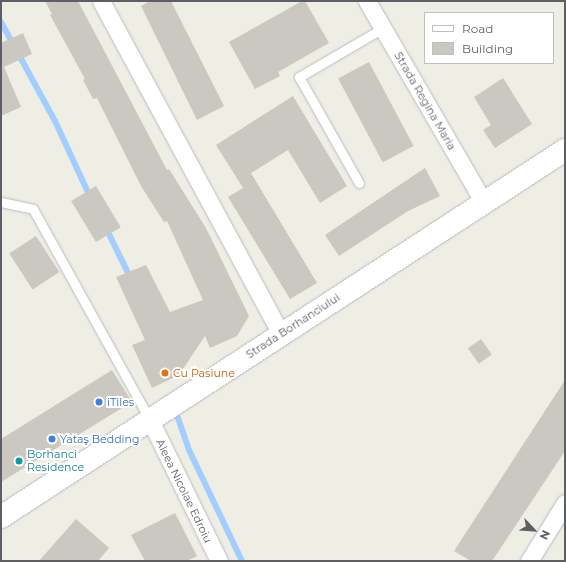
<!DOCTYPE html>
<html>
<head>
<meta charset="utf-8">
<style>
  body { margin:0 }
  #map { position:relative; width:566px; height:562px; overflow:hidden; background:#efeee4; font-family:Montserrat,sans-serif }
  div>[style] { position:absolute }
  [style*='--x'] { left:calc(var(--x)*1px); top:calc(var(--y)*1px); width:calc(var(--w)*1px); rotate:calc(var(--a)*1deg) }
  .stream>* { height:6px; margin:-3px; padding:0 3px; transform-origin:3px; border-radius:3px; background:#a4cdff }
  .building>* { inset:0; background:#cac8c1; transform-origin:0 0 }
  .roads { filter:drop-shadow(0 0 1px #b9bbc0) drop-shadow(0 0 1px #b9bbc0) }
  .service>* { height:9px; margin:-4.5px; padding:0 4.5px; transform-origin:4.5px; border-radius:4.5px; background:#fff }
  .minor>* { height:17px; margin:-8.5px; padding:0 8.5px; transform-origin:8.5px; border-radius:8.5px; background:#fff }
  .secondary>* { height:22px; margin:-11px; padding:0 11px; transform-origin:11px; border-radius:11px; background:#fff }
  .dots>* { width:11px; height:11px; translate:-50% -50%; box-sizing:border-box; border:2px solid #fff; border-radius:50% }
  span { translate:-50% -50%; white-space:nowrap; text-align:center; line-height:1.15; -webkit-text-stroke:4px #fff; paint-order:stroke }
  .street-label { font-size:11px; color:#5c5f65 }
  .food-label { font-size:11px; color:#c56008 }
  .left { translate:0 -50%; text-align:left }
  .shop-label { font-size:11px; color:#366cbe }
  .culture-label { font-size:11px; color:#0d838f }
  .frame { position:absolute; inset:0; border:2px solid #5c5f65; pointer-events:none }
  .legend { position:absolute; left:424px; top:12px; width:130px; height:52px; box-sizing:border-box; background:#fff; border:1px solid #bebfc1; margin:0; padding:5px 7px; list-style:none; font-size:12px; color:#5c5f65 }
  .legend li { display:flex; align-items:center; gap:8px; height:20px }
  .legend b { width:20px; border:1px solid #bebfc1 }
  .north { position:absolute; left:514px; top:510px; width:40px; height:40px; -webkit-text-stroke:3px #fff; paint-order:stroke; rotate:115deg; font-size:11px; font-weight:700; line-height:16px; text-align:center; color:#5c5f65 }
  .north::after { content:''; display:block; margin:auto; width:14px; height:18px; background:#5c5f65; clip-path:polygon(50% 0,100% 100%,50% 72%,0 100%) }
</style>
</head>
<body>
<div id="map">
  <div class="stream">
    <div style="--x:1;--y:22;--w:113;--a:61.4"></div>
    <div style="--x:55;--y:121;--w:86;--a:65.2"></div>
    <div style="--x:106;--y:228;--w:57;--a:63.9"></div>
    <div style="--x:178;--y:418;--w:34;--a:71"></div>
    <div style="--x:189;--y:450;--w:123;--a:64.5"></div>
  </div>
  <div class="building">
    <div style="clip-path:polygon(45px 1px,78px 1px,167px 170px,169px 169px,206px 228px,249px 316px,237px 336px,210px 348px,205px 336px,179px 375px,152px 388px,132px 345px,145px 340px,116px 277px,146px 265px,170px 312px,203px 300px,167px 221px,164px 222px,141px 186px,97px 98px,93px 99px,83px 80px,85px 79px,50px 15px,52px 14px)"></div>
    <div style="clip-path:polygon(150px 1px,171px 1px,224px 106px,197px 120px,141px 6px)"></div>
    <div style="clip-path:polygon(302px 1px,305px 1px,329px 43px,278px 72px,280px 76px,255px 89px,229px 42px)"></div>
    <div style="clip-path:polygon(23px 33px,32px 54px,4px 67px,21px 107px,1px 116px,1px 43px)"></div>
    <div style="left:369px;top:62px;width:95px;height:35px;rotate:62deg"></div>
    <div style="clip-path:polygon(503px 78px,532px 124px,495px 148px,483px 130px,491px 125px,474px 97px)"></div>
    <div style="clip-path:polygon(293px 96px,347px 186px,320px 203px,288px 150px,251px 173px,317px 283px,290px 299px,228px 197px,243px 188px,216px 145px)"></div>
    <div style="clip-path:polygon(425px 168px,440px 196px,408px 211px,339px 256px,325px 235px)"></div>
    <div style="left:96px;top:186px;width:48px;height:29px;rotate:59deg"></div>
    <div style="left:36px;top:236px;width:43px;height:32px;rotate:57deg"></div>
    <div style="left:481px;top:339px;width:19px;height:16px;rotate:55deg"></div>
    <div style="clip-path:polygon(112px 370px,132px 402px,1px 482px,1px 439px)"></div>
    <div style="clip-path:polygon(565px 380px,565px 451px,492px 561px,471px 561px,454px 551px)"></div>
    <div style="clip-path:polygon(175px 513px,197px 556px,187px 561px,145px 561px,131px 535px)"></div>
    <div style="clip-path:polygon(76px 519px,109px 548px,98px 561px,39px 561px)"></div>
  </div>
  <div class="roads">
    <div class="service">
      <div style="--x:359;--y:183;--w:122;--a:-119.5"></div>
      <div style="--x:299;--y:77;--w:97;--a:-30.3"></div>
      <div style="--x:1;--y:202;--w:33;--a:12"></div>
      <div style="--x:33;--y:209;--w:241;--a:61"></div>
    </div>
    <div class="minor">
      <div style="--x:101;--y:1;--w:379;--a:61.6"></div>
      <div style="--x:367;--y:1;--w:231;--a:59.9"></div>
      <div style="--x:150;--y:420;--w:157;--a:63.9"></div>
      <div style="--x:529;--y:561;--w:68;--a:-58.2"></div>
    </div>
    <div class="secondary">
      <div style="--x:1;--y:517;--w:673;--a:-33.05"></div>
    </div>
  </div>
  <div class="dots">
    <div style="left:165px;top:373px;background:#e8710a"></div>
    <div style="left:99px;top:402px;background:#3f7fe0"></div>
    <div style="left:52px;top:439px;background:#3f7fe0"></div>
    <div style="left:19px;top:461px;background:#0f9aa8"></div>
  </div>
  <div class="street-label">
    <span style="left:425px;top:101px;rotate:60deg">Strada Regina Maria</span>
    <span style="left:293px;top:326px;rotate:-33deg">Strada Borhanciului</span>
    <span style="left:184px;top:491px;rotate:64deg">Aleea Nicolae Edroiu</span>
  </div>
  <div class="food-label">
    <span class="left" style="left:173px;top:373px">Cu Pasiune</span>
  </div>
  <div class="shop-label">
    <span class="left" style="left:107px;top:402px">iTiles</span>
    <span class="left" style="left:60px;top:439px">Yataş Bedding</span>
  </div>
  <div class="culture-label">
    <span class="left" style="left:27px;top:461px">Borhanci<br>Residence</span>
  </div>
  <div class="frame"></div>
  <ul class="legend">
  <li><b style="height:5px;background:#fff"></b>Road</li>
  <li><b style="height:11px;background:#cac8c1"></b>Building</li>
  </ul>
  <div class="north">N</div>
</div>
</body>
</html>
